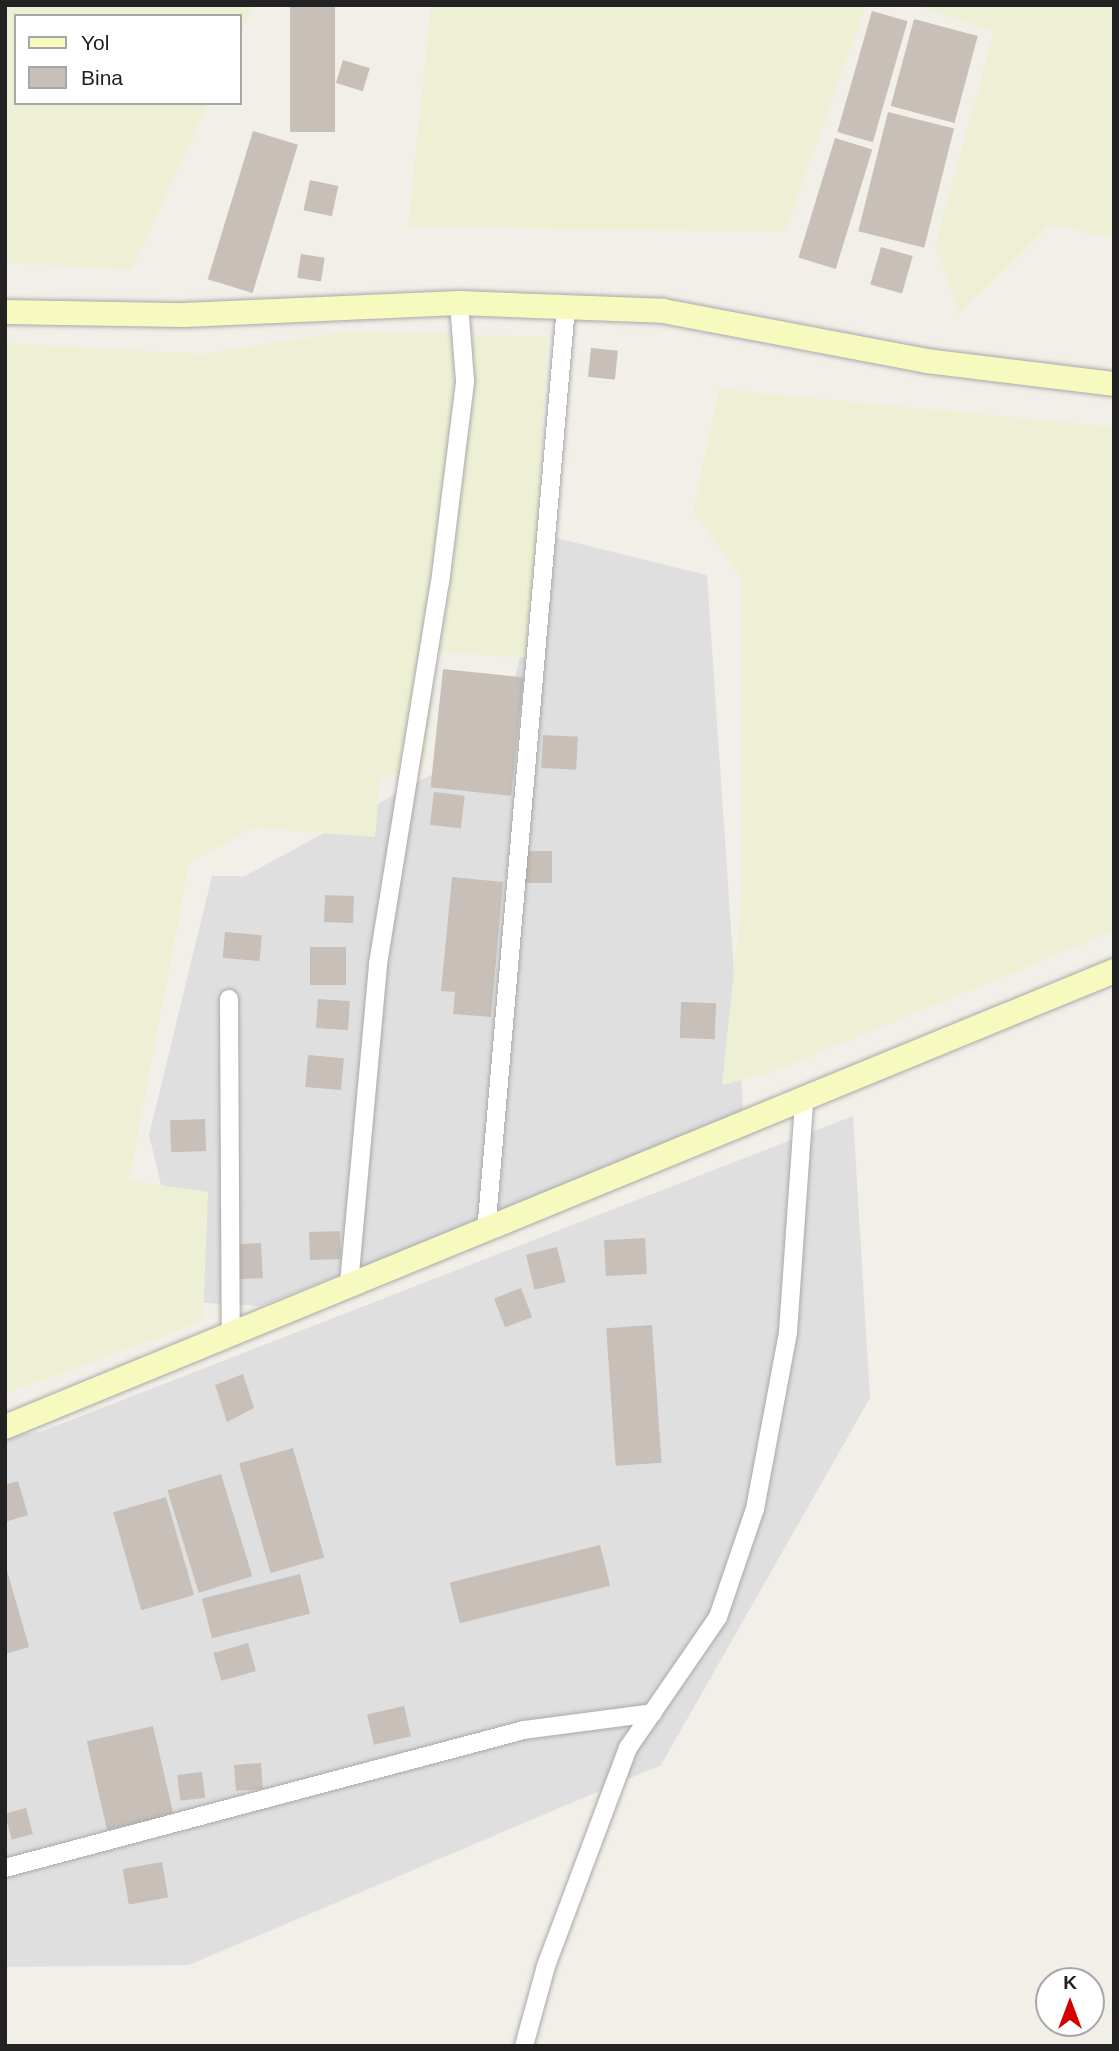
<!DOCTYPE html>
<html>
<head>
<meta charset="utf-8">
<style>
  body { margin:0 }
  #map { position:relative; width:1119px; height:2051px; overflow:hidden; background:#f2efe9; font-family:Arial,sans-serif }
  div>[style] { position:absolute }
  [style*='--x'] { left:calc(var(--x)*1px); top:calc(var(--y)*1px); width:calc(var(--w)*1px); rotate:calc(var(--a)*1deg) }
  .residential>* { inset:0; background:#e0dfdf }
  .farmland>* { inset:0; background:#eef0d5 }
  .building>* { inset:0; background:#c7bfb8; transform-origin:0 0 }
  .roads { filter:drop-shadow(0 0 2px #a9a9a9) drop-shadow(0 0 2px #a9a9a9) }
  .street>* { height:18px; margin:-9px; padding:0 9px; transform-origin:9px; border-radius:9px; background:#fff }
  .secondary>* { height:24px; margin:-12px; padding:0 12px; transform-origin:12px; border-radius:12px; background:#f7fabf }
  span { translate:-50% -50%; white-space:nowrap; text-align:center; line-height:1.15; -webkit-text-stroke:5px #fff; paint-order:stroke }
  .frame { position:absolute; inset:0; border:7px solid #222; pointer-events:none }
  .legend { position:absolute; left:14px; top:14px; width:228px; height:91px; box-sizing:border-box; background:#fff; border:2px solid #a7a7a7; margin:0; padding:9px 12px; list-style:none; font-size:21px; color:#222 }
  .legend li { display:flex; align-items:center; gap:14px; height:35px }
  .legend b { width:35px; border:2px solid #a7a7a7 }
  .north { position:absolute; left:1035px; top:1967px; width:70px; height:70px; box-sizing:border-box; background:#fff; border:2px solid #a7a7a7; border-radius:50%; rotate:0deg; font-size:19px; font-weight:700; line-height:28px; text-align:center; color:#222 }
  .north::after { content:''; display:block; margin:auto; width:24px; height:32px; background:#d40000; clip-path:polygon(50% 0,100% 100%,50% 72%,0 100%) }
</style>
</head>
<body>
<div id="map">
  <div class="residential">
    <div style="clip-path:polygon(548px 536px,707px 575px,744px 1119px,260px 1306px,189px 1302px,149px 1135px,212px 876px,245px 876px,501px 737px)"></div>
    <div style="clip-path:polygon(853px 1116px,870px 1398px,661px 1765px,189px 1965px,5px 1967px,5px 1436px,40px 1432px)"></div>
  </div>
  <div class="farmland">
    <div style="clip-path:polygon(5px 5px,253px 5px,240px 34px,240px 16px,16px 16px,16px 103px,208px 103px,132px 270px,5px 263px)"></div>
    <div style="clip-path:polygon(431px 5px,866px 5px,785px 232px,408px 227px)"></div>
    <div style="clip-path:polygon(916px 5px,1114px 5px,1114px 238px,1049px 225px,959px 314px,935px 246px,994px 31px)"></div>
    <div style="clip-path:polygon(349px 331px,547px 337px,530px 658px,436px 652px,426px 765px,380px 779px,375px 837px,253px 828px,189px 863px,129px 1181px,208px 1192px,203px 1321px,5px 1394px,5px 343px,201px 354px)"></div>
    <div style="clip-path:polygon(719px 389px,1114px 427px,1114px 931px,775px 1071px,722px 1085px,741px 904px,741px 577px,693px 512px)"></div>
  </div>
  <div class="building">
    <div style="left:290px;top:5px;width:45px;height:127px"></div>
    <div style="left:872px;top:11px;width:37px;height:126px;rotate:16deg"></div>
    <div style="left:914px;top:19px;width:66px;height:90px;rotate:15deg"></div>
    <div style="left:343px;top:60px;width:28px;height:24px;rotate:17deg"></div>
    <div style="left:888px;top:112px;width:68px;height:123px;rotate:14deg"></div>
    <div style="left:253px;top:131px;width:47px;height:155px;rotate:17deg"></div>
    <div style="left:835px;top:138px;width:39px;height:125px;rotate:17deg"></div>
    <div style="left:310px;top:180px;width:29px;height:31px;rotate:12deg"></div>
    <div style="left:881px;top:247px;width:33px;height:39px;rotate:16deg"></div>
    <div style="left:301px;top:254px;width:24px;height:24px;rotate:9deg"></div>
    <div style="left:591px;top:348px;width:27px;height:29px;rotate:6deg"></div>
    <div style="left:443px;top:669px;width:81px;height:119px;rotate:6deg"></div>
    <div style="left:543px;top:735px;width:35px;height:33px;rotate:3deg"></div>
    <div style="left:434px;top:792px;width:31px;height:33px;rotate:7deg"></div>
    <div style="left:525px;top:851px;width:27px;height:32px"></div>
    <div style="clip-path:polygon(452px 877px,503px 882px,491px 1017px,453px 1014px,455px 992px,441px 991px)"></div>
    <div style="left:325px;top:895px;width:29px;height:27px;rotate:2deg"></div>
    <div style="left:225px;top:932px;width:37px;height:26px;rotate:5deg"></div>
    <div style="left:346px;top:947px;width:38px;height:36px;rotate:90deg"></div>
    <div style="left:318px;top:999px;width:32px;height:29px;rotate:4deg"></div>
    <div style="left:681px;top:1002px;width:35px;height:36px;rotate:2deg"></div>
    <div style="left:308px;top:1055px;width:36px;height:32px;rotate:5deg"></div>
    <div style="left:205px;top:1119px;width:32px;height:35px;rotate:88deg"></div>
    <div style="left:340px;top:1231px;width:28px;height:31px;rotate:88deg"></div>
    <div style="left:645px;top:1238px;width:36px;height:41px;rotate:87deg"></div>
    <div style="left:261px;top:1243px;width:35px;height:30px;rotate:87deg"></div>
    <div style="left:557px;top:1247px;width:36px;height:32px;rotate:76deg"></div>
    <div style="left:521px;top:1288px;width:31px;height:29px;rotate:69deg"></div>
    <div style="left:652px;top:1325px;width:138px;height:46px;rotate:86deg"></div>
    <div style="clip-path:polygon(243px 1374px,254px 1408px,227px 1422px,215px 1385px)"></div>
    <div style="left:293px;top:1448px;width:114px;height:56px;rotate:74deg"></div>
    <div style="left:221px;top:1474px;width:107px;height:56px;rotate:73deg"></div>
    <div style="clip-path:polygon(18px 1481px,28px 1515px,5px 1522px,5px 1485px)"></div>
    <div style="left:166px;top:1497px;width:102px;height:55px;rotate:74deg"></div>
    <div style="left:600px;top:1545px;width:42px;height:155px;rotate:76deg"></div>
    <div style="clip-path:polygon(6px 1567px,29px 1647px,5px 1654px,5px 1568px)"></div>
    <div style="left:300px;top:1574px;width:41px;height:101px;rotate:76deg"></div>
    <div style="left:248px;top:1643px;width:29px;height:36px;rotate:74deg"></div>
    <div style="left:404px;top:1706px;width:31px;height:38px;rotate:77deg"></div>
    <div style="left:153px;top:1726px;width:91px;height:68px;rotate:77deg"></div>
    <div style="left:261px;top:1763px;width:26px;height:27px;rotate:86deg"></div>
    <div style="left:202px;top:1772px;width:26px;height:25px;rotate:83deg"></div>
    <div style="left:26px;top:1808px;width:27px;height:22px;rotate:75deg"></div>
    <div style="left:162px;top:1862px;width:36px;height:40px;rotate:80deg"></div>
  </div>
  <div class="roads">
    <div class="street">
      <div style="--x:229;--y:999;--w:332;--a:89.7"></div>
      <div style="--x:486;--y:1232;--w:929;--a:-85.06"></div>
      <div style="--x:349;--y:1284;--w:321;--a:-84.8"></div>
      <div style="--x:378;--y:964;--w:386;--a:-80.8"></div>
      <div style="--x:440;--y:583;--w:204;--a:-82.9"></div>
      <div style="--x:465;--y:381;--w:78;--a:-94.4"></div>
      <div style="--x:5;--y:1868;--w:537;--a:-14.89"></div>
      <div style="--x:524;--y:1730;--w:130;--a:-7.5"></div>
      <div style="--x:524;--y:2046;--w:83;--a:-74.6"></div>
      <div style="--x:546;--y:1966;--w:233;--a:-69.4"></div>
      <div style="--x:628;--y:1748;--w:159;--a:-55.5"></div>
      <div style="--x:718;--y:1617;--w:114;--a:-71.1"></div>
      <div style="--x:755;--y:1509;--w:180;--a:-79.4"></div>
      <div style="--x:788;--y:1332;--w:232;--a:-86"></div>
    </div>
    <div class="secondary">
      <div style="--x:5;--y:312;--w:179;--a:1"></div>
      <div style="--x:184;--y:315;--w:275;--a:-2.5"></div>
      <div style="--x:459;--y:303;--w:204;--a:2.2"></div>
      <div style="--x:663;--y:311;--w:269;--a:10.7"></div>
      <div style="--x:927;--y:361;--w:188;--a:7"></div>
      <div style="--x:5;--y:1427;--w:1199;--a:-22.35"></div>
    </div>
  </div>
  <div class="frame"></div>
  <ul class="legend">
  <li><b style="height:9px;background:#f7fabf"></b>Yol</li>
  <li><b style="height:19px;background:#c7bfb8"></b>Bina</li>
  </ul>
  <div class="north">K</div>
</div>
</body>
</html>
